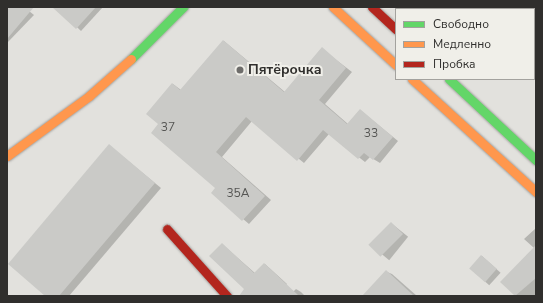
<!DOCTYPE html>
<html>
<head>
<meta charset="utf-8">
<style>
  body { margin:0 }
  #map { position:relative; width:543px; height:303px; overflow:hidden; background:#e2e1dd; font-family:"Nunito Sans",sans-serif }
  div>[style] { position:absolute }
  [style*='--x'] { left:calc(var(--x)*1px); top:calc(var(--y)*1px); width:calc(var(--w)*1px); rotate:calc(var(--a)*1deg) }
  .shadow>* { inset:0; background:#0003; transform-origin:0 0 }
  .building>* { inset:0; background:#cacac7; transform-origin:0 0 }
  .roads { filter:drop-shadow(0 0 1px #a4a3a0) drop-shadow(0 0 1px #a4a3a0) }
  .fast>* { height:9px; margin:-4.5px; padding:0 4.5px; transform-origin:4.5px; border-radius:4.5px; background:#63d668 }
  .slow>* { height:9px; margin:-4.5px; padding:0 4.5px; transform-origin:4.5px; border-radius:4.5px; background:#ff974d }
  .jam>* { height:9px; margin:-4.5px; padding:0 4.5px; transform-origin:4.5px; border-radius:4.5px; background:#b3261e }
  .dots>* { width:11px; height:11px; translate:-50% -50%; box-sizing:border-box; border:2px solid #f0efe9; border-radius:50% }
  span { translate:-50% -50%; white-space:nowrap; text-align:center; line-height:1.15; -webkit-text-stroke:4px #f0efe9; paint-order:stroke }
  .number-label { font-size:12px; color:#565654 }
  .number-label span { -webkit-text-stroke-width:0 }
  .poi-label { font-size:14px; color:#302f2d; font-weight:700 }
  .left { translate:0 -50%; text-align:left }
  .frame { position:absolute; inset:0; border:8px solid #302f2d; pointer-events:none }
  .legend { position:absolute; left:395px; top:8px; width:140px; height:72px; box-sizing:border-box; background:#f0efe9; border:1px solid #a3a29e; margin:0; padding:5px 7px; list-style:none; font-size:12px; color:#302f2d }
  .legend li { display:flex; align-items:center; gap:8px; height:20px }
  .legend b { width:20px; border:1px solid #a3a29e }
</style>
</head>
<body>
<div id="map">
  <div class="shadow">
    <div style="clip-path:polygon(7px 7px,24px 7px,34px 15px,7px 43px)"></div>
    <div style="clip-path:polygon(56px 7px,103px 7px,81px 31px)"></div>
    <div style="left:416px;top:7px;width:35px;height:3px"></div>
    <div style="left:482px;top:7px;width:33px;height:3px"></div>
    <div style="clip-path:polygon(536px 14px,536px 81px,534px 78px)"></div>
    <div style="clip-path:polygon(224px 41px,285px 92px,322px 49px,352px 72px,325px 104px,348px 124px,360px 110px,398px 141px,380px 163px,370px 157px,365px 162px,329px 134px,304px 163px,252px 121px,222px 157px,271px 200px,249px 224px,212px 193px,217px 188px,160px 124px,173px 84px,181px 90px)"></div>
    <div style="clip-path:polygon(110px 146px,161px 188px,69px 296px,46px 296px)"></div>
    <div style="left:391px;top:223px;width:22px;height:30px;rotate:39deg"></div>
    <div style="clip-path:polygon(536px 228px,536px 296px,517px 296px,502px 282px,534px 248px,524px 239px)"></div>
    <div style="clip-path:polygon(222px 244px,256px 274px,265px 264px,287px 284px,276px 296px,240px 296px,246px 289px)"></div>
    <div style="left:482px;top:256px;width:25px;height:17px;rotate:42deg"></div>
    <div style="clip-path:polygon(387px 272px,392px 274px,417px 296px,363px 296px)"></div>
    <div style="clip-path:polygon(296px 289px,301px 292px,305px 296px,289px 296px)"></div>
  </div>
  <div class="building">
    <div style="clip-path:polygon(7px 7px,34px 7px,7px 39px)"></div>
    <div style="clip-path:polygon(52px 7px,96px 7px,76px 29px)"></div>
    <div style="clip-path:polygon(223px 40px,284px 92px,322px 47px,346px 68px,319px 100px,347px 124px,360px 109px,393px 137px,373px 160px,364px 153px,358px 159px,323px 130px,297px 161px,246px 117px,216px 152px,265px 196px,242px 221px,211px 193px,215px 188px,151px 133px,158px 124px,146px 114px,172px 83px,180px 90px)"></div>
    <div style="clip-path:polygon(109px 144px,155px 183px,59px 296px,45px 296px,8px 264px)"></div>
    <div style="left:391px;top:222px;width:17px;height:32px;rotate:45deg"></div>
    <div style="clip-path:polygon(222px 243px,254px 273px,264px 263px,299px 296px,239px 296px,244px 289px,209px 256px)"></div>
    <div style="clip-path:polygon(536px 245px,536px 278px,515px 296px,500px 282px)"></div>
    <div style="left:481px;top:255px;width:21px;height:18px;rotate:41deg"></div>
    <div style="clip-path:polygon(386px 270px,414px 296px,362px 296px)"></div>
  </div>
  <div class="roads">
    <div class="fast">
      <div style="--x:131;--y:59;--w:74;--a:-45"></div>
      <div style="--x:449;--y:79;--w:119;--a:43"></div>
    </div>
    <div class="slow">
      <div style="--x:333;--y:7;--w:86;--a:42.6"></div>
      <div style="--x:412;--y:79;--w:168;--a:42.3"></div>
      <div style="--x:7;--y:156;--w:102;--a:-36.2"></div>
      <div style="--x:89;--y:96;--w:56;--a:-41.4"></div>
    </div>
    <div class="jam">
      <div style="--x:372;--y:7;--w:33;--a:43"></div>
      <div style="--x:167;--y:229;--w:90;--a:48.2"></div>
    </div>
  </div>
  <div class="dots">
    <div style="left:240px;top:70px;background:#6e6d6b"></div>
  </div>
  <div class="number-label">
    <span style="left:168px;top:128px">37</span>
    <span style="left:371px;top:134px">33</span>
    <span style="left:238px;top:194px">35А</span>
  </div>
  <div class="poi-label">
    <span class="left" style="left:248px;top:70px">Пятёрочка</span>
  </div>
  <div class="frame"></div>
  <ul class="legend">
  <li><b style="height:5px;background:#63d668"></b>Свободно</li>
  <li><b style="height:5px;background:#ff974d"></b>Медленно</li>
  <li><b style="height:5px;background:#b3261e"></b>Пробка</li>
  </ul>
</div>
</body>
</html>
